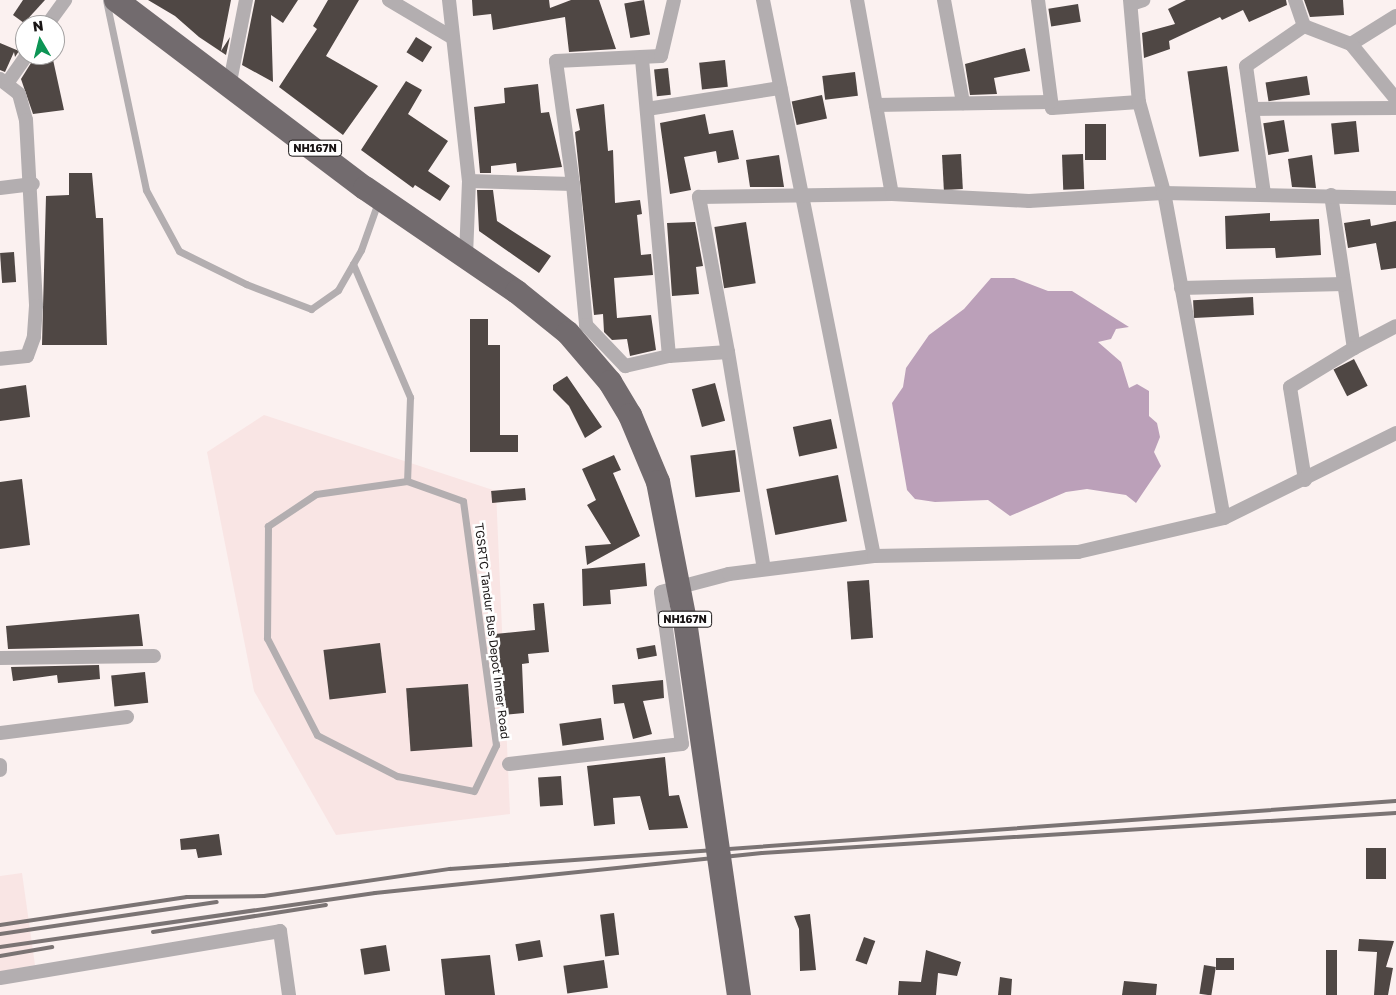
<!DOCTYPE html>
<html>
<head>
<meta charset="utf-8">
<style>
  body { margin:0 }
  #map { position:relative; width:1396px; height:995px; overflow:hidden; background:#fbf1f0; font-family:"Golos Text",sans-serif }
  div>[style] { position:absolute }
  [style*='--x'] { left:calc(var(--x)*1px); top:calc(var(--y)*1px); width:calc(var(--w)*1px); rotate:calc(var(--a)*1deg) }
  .built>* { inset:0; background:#f9e5e4 }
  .water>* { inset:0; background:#bba0b9 }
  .building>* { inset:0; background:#4f4744; transform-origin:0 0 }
  .service>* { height:7px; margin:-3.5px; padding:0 3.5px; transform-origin:3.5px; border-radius:3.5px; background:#b3aeb0 }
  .minor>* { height:14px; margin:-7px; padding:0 7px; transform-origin:7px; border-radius:7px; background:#b3aeb0 }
  .trunk>* { height:24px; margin:-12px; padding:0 12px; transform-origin:12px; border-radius:12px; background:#726b6e }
  .rail>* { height:4px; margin:-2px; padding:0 2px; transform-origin:2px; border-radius:2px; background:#7b7474 }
  .trunk-bridge>* { height:24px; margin:-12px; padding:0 12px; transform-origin:12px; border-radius:12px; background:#726b6e }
  span { translate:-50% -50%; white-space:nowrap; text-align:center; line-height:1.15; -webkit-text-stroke:5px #fff; paint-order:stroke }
  .shield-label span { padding:1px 4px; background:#fff; border:1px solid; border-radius:4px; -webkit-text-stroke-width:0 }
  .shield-label { font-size:11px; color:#191515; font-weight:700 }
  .street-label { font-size:12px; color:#191515 }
  .north { position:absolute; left:15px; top:15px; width:50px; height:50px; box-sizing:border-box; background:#fff; border:1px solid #a3a1a1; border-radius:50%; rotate:352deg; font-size:14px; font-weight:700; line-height:20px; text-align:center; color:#191515 }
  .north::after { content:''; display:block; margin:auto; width:18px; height:22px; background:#0d9555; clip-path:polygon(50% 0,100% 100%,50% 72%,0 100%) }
</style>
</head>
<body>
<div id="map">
  <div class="built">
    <div style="clip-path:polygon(264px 415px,496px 491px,510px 814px,336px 835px,254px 691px,207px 452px)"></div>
    <div style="clip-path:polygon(22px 873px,35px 965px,0 972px,0 876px)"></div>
  </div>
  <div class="water">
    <div style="clip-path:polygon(991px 278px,1014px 278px,1048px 291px,1072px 291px,1129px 327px,1116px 329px,1111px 339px,1098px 342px,1121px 362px,1129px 388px,1137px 384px,1149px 391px,1149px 416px,1157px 423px,1160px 437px,1154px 452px,1161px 466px,1136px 503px,1126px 495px,1087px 489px,1066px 492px,1010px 516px,988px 500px,935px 502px,915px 499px,907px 490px,892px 403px,903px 387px,906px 368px,929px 335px,964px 309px)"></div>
  </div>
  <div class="building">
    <div style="clip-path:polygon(23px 0,45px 0,24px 23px,13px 15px)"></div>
    <div style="clip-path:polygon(148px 0,231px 0,221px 51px,230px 37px,226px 55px,199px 37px,175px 16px)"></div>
    <div style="clip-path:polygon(255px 0,298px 0,283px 23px,271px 15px,273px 82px,242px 65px)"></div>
    <div style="clip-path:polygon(328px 0,359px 0,326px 56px,378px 86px,343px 135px,279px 87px,317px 29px,313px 26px)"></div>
    <div style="clip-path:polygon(472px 0,549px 0,550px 8px,571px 0,599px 0,616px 49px,569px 52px,565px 17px,493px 30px,491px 14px,473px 16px)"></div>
    <div style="left:644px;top:0;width:35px;height:20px;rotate:80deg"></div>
    <div style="clip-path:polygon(1186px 0,1286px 0,1287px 5px,1249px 22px,1243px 10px,1222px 20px,1220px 17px,1169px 41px,1170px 49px,1144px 58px,1142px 33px,1175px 24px,1168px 9px)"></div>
    <div style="clip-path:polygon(1304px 0,1343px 0,1344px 15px,1310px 17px)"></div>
    <div style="left:1078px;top:4px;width:18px;height:30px;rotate:81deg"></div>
    <div style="left:416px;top:37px;width:19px;height:18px;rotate:32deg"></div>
    <div style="clip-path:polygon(0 43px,19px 51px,15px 57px,14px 52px,5px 72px,0 70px)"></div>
    <div style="clip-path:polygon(1025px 48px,1030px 71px,994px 78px,997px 94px,970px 95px,965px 64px)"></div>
    <div style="clip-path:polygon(36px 55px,52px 55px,64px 110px,33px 114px,21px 79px)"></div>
    <div style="left:725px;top:60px;width:27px;height:26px;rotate:84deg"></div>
    <div style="left:1227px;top:66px;width:86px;height:40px;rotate:82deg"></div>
    <div style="left:668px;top:68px;width:27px;height:14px;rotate:84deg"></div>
    <div style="left:855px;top:72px;width:24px;height:33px;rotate:83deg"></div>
    <div style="left:1307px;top:76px;width:19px;height:42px;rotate:81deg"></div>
    <div style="clip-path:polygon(406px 81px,422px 90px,408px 114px,448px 141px,428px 171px,450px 186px,440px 201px,415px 185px,413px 188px,361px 150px)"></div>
    <div style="clip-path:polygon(538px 84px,541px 113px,549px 112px,562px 167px,517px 172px,516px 163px,491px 166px,491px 173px,480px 173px,474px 107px,505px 103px,504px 88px)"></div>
    <div style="left:822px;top:95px;width:24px;height:31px;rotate:78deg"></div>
    <div style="clip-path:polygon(604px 104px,608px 151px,613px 150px,615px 203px,640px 200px,642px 214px,637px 215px,641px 255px,651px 254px,653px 275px,614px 278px,617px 318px,651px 315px,656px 350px,630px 356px,627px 339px,612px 340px,604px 332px,603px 314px,594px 315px,575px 132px,580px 130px,576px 109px)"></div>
    <div style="clip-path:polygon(705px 114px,709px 134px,733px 130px,739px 159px,718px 163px,716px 151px,684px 157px,691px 190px,670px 194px,660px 123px)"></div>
    <div style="left:1284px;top:120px;width:32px;height:21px;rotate:81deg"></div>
    <div style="left:1356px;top:121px;width:31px;height:25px;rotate:84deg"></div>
    <div style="left:1085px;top:124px;width:21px;height:36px"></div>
    <div style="left:961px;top:154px;width:35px;height:19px;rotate:87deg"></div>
    <div style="left:1083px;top:154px;width:35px;height:21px;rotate:88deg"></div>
    <div style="clip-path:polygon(779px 155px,784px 187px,750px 187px,746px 160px)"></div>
    <div style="clip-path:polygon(1312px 155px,1316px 188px,1292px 187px,1288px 159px)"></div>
    <div style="clip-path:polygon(69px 173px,92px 173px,96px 218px,103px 218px,107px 345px,42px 345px,46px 196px,69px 195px)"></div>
    <div style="clip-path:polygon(477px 190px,493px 190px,497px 221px,551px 256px,539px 273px,479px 231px)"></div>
    <div style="clip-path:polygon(1270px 213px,1270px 221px,1319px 219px,1321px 255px,1276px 258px,1275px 248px,1226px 249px,1225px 216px)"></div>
    <div style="clip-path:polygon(1370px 219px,1371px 226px,1396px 221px,1396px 268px,1381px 270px,1376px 243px,1348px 248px,1344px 223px)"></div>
    <div style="clip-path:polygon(695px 222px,703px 266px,696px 267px,699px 294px,672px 296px,667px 223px)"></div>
    <div style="left:746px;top:222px;width:62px;height:32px;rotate:81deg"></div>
    <div style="left:14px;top:252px;width:30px;height:14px;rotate:86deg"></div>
    <div style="left:1253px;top:297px;width:18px;height:60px;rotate:87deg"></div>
    <div style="clip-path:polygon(470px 319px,488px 319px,488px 345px,500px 345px,500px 435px,518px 435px,518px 452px,470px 452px)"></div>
    <div style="left:1354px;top:359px;width:30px;height:23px;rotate:63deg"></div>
    <div style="clip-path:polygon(567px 376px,602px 427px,585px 438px,569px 406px,553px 390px,553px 385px)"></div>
    <div style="left:715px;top:383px;width:39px;height:24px;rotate:75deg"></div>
    <div style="clip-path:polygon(26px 385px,30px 417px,0 421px,0 389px)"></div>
    <div style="left:831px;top:419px;width:30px;height:39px;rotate:78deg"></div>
    <div style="left:735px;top:450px;width:42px;height:45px;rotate:83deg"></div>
    <div style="clip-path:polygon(614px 455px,621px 470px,613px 473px,640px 536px,587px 565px,585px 546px,611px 544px,587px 505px,596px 500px,582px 469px)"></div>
    <div style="left:838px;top:475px;width:47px;height:73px;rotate:79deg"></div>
    <div style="clip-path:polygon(22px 479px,30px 545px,0 549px,0 482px)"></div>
    <div style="left:525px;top:488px;width:12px;height:34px;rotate:85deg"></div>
    <div style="clip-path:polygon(645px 563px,647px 586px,610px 590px,611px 604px,583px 606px,582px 569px)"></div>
    <div style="left:869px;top:580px;width:58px;height:22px;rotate:86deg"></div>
    <div style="clip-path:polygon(544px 603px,549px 652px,528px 654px,529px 663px,522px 664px,524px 713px,501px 715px,495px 634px,535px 630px,533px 604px)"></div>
    <div style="clip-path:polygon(139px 614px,143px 646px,8px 649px,6px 626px)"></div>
    <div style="left:380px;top:643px;width:50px;height:57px;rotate:83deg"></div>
    <div style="left:655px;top:645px;width:11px;height:19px;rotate:80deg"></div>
    <div style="clip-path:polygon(99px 665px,100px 679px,58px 683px,57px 675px,13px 681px,11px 667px)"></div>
    <div style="left:145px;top:672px;width:31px;height:34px;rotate:84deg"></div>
    <div style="clip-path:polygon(663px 680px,664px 698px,643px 701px,652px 734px,633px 739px,624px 703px,614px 704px,612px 685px)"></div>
    <div style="left:468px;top:684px;width:63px;height:62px;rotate:86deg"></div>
    <div style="left:601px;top:718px;width:22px;height:42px;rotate:82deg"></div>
    <div style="clip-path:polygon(665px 757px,669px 796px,679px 795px,688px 828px,649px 830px,640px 796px,613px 798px,615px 824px,594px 826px,587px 766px)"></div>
    <div style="left:561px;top:776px;width:29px;height:23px;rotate:86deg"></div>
    <div style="clip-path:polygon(219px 834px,222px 855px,198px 858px,196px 849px,181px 850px,180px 839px)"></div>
    <div style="left:1366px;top:848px;width:20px;height:31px"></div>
    <div style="left:614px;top:913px;width:42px;height:14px;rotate:83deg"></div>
    <div style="clip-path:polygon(810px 914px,816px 970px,800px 971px,799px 929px,794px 916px)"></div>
    <div style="left:864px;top:937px;width:12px;height:25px;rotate:20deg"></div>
    <div style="clip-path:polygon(1359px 939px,1394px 941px,1386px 967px,1393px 968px,1388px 995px,1374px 995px,1377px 952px,1358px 951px)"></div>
    <div style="left:540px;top:940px;width:17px;height:25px;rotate:80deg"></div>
    <div style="left:386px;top:945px;width:26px;height:26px;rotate:81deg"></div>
    <div style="clip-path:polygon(926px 950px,961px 962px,957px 976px,938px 973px,936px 995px,898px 995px,899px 981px,921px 982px)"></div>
    <div style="left:1326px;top:950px;width:11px;height:45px"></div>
    <div style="clip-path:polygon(490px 955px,495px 995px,445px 995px,441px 959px)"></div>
    <div style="left:1216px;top:958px;width:18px;height:12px"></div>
    <div style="left:604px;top:960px;width:28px;height:41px;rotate:82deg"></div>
    <div style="left:1204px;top:965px;width:12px;height:29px;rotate:9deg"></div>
    <div style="clip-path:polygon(1000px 977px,1012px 979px,1011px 995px,998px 995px)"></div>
    <div style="clip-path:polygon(1124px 981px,1157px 984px,1156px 995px,1122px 995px)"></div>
  </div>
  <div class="service">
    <div style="--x:106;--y:0;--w:194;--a:78.1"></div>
    <div style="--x:146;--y:190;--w:69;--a:61.6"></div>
    <div style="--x:179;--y:251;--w:75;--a:26.2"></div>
    <div style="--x:246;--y:284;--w:70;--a:21"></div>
    <div style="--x:311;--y:309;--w:33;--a:-35"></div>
    <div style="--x:338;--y:290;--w:46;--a:-60.1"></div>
    <div style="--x:361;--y:250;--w:51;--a:-70.5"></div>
    <div style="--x:353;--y:264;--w:145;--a:66.8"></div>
    <div style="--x:410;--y:397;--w:84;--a:92"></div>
    <div style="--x:407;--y:481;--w:92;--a:171.9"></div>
    <div style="--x:316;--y:494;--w:58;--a:146.3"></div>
    <div style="--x:268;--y:526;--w:112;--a:90.5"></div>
    <div style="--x:267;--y:638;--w:109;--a:62.7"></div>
    <div style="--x:317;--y:735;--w:90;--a:27.1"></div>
    <div style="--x:397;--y:776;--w:78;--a:11"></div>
    <div style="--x:474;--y:791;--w:51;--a:-64.4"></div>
    <div style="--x:496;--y:745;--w:246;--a:-97.7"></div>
    <div style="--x:463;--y:501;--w:59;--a:-160.3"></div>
  </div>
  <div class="minor">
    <div style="--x:389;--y:0;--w:74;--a:30.7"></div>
    <div style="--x:449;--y:0;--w:182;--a:83.7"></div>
    <div style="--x:469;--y:181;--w:75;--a:92.3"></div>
    <div style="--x:763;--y:0;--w:567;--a:78.71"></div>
    <div style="--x:857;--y:0;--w:197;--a:79.8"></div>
    <div style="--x:944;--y:0;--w:105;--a:79.5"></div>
    <div style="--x:1038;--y:0;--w:109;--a:82.6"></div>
    <div style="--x:1052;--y:108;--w:87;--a:-3.9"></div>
    <div style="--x:1130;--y:0;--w:102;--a:85"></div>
    <div style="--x:1139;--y:102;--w:93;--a:74.5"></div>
    <div style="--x:1164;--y:192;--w:331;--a:79.6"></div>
    <div style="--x:1131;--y:4;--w:13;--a:-18"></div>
    <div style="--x:47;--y:25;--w:31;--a:-54"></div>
    <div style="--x:1304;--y:26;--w:50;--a:21"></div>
    <div style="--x:1351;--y:44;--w:53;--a:-31.9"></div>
    <div style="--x:1351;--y:44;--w:71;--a:50.7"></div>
    <div style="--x:0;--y:79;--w:24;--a:38"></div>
    <div style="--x:19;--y:94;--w:27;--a:75"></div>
    <div style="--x:26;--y:120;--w:186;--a:86.9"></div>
    <div style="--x:36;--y:306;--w:31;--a:94"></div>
    <div style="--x:34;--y:337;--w:20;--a:110"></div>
    <div style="--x:27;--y:356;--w:27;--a:174"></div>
    <div style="--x:8;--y:82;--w:33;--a:-55"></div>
    <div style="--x:230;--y:82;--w:84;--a:-79"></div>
    <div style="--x:876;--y:105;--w:175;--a:-1"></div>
    <div style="--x:647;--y:109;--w:135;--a:-9"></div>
    <div style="--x:1252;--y:109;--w:144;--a:-0.4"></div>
    <div style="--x:469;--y:181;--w:104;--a:1.7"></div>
    <div style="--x:573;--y:184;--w:124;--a:-97.9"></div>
    <div style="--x:556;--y:61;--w:105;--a:-2.7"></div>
    <div style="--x:661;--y:56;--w:57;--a:-76.9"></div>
    <div style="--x:573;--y:184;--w:142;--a:84.7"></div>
    <div style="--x:586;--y:325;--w:57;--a:46.4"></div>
    <div style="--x:625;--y:366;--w:45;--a:-12.8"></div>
    <div style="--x:669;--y:356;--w:300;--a:-95.2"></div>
    <div style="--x:0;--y:188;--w:33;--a:-7"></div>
    <div style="--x:1264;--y:194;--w:129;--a:-98"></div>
    <div style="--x:1246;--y:66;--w:70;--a:-34.6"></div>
    <div style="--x:1304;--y:26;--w:28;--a:-109"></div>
    <div style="--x:1331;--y:195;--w:155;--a:81.5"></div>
    <div style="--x:1354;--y:348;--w:47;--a:-27.6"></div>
    <div style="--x:1181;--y:288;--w:163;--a:-1.4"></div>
    <div style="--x:728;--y:352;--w:220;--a:80.6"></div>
    <div style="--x:669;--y:356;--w:59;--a:-3.9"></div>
    <div style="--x:728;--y:352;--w:158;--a:-100.6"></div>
    <div style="--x:699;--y:197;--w:193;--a:-0.9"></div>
    <div style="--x:892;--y:194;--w:137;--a:2.9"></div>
    <div style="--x:1029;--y:201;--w:134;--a:-3.4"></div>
    <div style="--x:1163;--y:193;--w:233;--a:1.2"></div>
    <div style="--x:1305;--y:480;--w:94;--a:-99.2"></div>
    <div style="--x:1290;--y:387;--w:75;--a:-31.4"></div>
    <div style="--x:0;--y:658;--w:154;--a:-0.7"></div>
    <div style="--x:0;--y:733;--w:128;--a:-7.2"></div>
    <div style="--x:509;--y:764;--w:174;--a:-6.6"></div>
    <div style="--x:682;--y:744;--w:153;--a:-97.9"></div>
    <div style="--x:661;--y:592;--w:70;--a:-14.8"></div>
    <div style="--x:729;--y:574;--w:146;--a:-7.1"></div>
    <div style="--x:874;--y:556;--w:204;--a:-1.1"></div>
    <div style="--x:1078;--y:552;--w:150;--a:-13.1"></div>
    <div style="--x:1224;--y:518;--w:192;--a:-26.3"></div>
    <div style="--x:0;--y:765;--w:5;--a:90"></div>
    <div style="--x:0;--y:978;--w:284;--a:-9.5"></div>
    <div style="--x:280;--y:931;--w:65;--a:82"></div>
  </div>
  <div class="trunk">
    <div style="--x:116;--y:0;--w:312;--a:37.1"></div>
    <div style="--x:365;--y:188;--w:184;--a:34.4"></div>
  </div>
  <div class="rail">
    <div style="--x:0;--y:925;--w:189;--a:-8.5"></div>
    <div style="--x:187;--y:897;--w:77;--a:-0.7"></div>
    <div style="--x:264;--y:896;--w:188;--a:-8.3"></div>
    <div style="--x:450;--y:869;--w:948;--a:-4.11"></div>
    <div style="--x:153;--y:932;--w:175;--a:-8.9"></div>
    <div style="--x:0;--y:934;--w:219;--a:-8.4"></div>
    <div style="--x:0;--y:947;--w:379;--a:-8.2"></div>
    <div style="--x:375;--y:893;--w:389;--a:-5.9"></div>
    <div style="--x:762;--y:853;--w:635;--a:-3.61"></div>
    <div style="--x:0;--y:956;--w:53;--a:-9.8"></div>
  </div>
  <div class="trunk-bridge">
    <div style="--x:517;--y:292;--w:65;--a:38.8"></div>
    <div style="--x:568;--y:333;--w:65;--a:49.4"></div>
    <div style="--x:610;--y:382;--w:39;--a:59"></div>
    <div style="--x:630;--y:415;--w:73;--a:67.3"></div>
    <div style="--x:658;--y:482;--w:142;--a:79"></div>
    <div style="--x:685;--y:621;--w:378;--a:81.8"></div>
  </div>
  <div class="shield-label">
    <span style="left:315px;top:148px">NH167N</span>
    <span style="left:685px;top:619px">NH167N</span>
  </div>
  <div class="street-label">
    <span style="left:492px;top:631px;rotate:83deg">TGSRTC Tandur Bus Depot Inner Road</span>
  </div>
  <div class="north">N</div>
</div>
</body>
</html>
